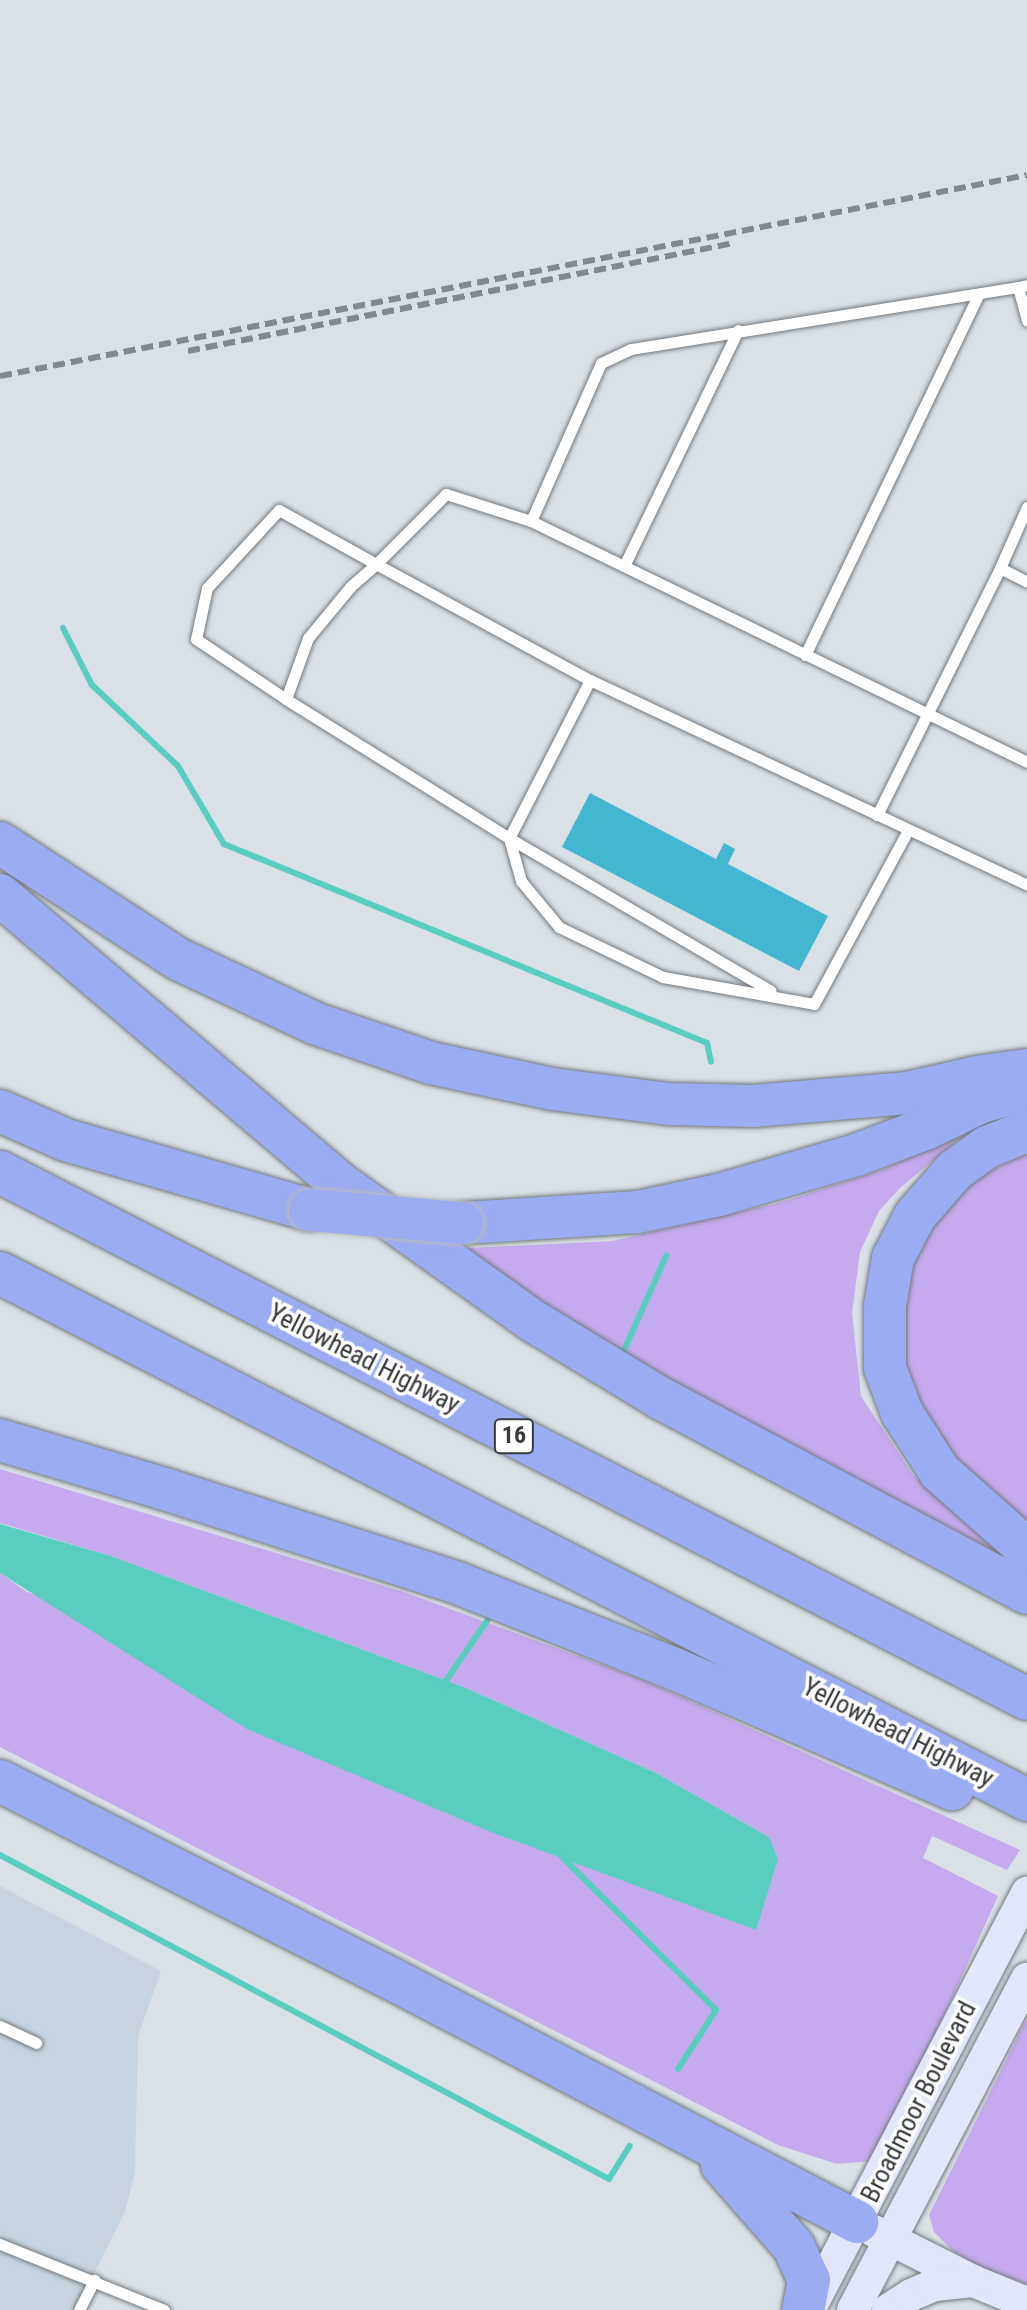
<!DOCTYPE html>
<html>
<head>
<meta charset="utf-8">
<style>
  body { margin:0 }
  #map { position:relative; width:1027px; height:2310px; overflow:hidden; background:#d9e0e6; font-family:"Roboto Condensed",sans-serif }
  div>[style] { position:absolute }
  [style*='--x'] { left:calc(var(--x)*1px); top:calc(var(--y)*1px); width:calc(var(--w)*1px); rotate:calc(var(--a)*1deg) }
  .built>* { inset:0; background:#c7d4df }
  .green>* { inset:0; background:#c5abee }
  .water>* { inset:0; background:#59cdbf }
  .stream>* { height:6px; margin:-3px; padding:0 3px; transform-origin:3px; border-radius:3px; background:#59cdbf }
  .building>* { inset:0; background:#43b7cf }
  .roads { filter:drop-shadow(0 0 2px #72797e) drop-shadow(0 0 2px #72797e) }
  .service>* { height:11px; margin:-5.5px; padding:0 5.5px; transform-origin:5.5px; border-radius:5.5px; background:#fff }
  .secondary>* { height:32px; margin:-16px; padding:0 16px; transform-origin:16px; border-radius:16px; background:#e1e6fb }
  .motorway>* { height:42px; margin:-21px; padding:0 21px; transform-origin:21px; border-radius:21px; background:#9badf2 }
  .rail>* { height:6px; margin-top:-3px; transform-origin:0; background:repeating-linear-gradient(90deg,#83888c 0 12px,transparent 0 18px) }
  .bridges { filter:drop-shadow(0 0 2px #bbbcbd) drop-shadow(0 0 2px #bbbcbd) }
  .motorway-bridge>* { height:42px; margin:-21px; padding:0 21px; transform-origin:21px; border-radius:21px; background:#9badf2 }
  span { translate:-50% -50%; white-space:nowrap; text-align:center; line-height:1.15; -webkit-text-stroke:7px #fff; paint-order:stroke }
  .shield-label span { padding:2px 6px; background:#fff; border:2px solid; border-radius:6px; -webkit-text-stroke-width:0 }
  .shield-label { font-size:24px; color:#383b3d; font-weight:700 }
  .street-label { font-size:26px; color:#383b3d }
</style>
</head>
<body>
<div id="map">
  <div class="built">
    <div style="clip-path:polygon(0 1886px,161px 1971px,138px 2036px,135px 2172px,125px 2212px,76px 2310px,0 2310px)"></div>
  </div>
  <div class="green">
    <div style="clip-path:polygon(954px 1136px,960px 1138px,900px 1188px,879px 1211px,860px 1252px,852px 1313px,861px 1396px,913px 1475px,981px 1535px,1027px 1569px,836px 1471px,567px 1323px,462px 1255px,470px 1248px,612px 1241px,778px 1203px,882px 1170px)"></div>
    <div style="clip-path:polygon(1027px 1153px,1027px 1527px,947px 1460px,907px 1401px,901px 1266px,957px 1187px)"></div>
    <div style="clip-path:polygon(0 1469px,404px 1592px,648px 1682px,1020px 1850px,1007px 1870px,932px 1836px,923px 1858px,998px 1896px,884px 2149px,872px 2161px,837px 2164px,778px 2145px,0 1747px,0 1573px,27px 1592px,769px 1837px,656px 1773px,466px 1688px,111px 1556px,0 1523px)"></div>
    <div style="clip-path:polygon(1027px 2018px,1027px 2289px,1007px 2282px,954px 2252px,934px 2232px,929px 2215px)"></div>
  </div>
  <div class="water">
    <div style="clip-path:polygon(0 1524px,111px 1556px,466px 1688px,656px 1773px,769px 1837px,778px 1859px,756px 1930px,491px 1832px,247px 1729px,0 1573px)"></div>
  </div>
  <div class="stream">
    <div style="--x:63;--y:628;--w:64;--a:63"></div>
    <div style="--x:92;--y:685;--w:118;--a:43.3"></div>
    <div style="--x:178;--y:766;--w:91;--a:59.5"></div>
    <div style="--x:224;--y:844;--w:522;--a:22.39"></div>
    <div style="--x:707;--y:1043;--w:19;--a:78"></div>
    <div style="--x:621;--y:1357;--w:111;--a:-66"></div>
    <div style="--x:443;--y:1685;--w:85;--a:-55.6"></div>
    <div style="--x:0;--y:1855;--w:690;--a:28.01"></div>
    <div style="--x:609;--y:2179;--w:39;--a:-58"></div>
    <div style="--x:561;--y:1856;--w:218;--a:44.8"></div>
    <div style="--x:716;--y:2010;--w:70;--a:122.8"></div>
  </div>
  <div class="building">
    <div style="clip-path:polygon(590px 793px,716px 859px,724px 843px,735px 849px,728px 864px,828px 916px,799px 971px,562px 847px)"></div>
  </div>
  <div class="roads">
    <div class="service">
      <div style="--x:1027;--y:285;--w:9;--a:167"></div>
      <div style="--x:1018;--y:287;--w:35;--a:75"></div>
      <div style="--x:1027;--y:507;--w:67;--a:113.9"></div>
      <div style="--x:1000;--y:568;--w:30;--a:27"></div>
      <div style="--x:531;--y:521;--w:551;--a:25.91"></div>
      <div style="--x:624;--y:566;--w:262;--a:-64.2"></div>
      <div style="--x:805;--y:655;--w:401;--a:-64.3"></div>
      <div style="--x:590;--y:680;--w:483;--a:25.1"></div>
      <div style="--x:286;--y:699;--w:108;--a:-146.3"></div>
      <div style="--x:196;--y:639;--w:52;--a:-77.8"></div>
      <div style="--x:207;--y:588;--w:106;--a:-47.3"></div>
      <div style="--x:279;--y:510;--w:111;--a:29.1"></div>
      <div style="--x:376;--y:564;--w:243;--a:28.5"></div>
      <div style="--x:590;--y:680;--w:178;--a:117.1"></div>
      <div style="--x:509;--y:838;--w:263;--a:-148.1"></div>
      <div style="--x:286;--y:699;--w:65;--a:-70.2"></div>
      <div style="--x:308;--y:638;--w:67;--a:-50.4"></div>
      <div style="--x:351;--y:586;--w:33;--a:-41"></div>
      <div style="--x:376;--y:564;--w:99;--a:-45"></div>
      <div style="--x:446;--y:494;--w:89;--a:17.6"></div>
      <div style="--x:531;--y:521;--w:173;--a:-66.1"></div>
      <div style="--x:601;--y:363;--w:33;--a:-25"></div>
      <div style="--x:631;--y:349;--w:392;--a:-9.1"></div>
      <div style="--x:877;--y:815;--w:276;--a:-63.5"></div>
      <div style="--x:509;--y:838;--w:45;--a:74.4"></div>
      <div style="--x:521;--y:881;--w:60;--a:50.4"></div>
      <div style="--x:559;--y:927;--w:115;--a:25.7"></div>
      <div style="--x:663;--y:977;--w:153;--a:10.1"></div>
      <div style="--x:814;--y:1004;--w:198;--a:-61.6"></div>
      <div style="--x:509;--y:838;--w:303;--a:30.3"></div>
      <div style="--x:0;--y:2026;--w:40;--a:25"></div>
      <div style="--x:0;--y:2244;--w:177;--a:21.9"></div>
      <div style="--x:79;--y:2310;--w:34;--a:-63"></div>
    </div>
    <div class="secondary">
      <div style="--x:874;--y:2231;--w:111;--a:26.8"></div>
      <div style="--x:973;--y:2281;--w:58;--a:22.2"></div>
      <div style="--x:809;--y:2310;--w:471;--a:-62.4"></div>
      <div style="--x:853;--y:2310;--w:374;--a:-62.3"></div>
      <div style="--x:888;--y:2310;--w:27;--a:-33"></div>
      <div style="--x:911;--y:2295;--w:26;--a:-23"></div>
      <div style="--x:935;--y:2285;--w:38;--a:-6"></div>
    </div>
    <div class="motorway">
      <div style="--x:0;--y:843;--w:212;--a:33.1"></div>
      <div style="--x:178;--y:959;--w:150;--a:25.2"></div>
      <div style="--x:314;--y:1023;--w:124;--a:18.9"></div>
      <div style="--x:431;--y:1063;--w:124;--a:12.1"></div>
      <div style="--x:552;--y:1089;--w:118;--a:7.3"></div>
      <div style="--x:669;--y:1104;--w:84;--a:1.4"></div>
      <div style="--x:753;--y:1106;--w:155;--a:-4.8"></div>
      <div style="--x:907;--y:1093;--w:72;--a:-12.9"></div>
      <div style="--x:977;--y:1077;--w:50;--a:-8"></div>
      <div style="--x:0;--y:895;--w:443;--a:40.3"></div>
      <div style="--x:338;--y:1182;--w:239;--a:35.5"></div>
      <div style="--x:533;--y:1321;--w:151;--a:31.2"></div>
      <div style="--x:662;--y:1399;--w:413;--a:28"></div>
      <div style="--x:0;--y:1111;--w:72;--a:23.7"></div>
      <div style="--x:66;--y:1140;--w:254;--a:16"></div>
      <div style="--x:1027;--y:1131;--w:43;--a:158.2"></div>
      <div style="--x:987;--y:1147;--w:41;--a:144"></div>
      <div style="--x:954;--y:1171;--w:60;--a:130.9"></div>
      <div style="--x:915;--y:1216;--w:47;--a:117.6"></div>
      <div style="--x:893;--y:1258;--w:49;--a:99.5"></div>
      <div style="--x:885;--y:1306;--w:62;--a:90"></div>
      <div style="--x:885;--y:1368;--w:48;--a:69.3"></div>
      <div style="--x:902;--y:1413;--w:70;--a:57.2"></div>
      <div style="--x:940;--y:1472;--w:116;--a:41.5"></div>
      <div style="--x:0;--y:1172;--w:1154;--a:27.16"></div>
      <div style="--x:462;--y:1223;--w:176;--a:-3.6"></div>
      <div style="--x:638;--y:1212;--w:83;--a:-11.9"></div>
      <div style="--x:719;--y:1195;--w:143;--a:-16.3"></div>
      <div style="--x:856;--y:1155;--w:74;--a:-20.6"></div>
      <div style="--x:925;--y:1129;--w:60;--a:-25.7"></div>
      <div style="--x:979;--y:1103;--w:45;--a:-16.8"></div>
      <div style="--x:0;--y:1273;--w:1154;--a:27.16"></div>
      <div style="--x:0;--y:1440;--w:175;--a:16.6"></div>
      <div style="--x:168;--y:1490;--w:307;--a:17.8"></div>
      <div style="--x:460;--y:1584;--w:233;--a:21.6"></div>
      <div style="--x:677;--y:1670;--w:300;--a:23.4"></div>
      <div style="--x:0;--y:1781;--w:439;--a:26.8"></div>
      <div style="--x:392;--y:1979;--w:525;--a:27.59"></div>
      <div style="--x:722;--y:2165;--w:109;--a:48.7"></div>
      <div style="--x:794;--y:2247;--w:36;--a:66"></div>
      <div style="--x:809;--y:2280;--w:31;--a:101"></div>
    </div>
  </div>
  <div class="rail">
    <div style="--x:188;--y:351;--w:557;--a:-11.19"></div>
    <div style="--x:0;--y:376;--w:1046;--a:-11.07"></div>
  </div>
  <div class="bridges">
    <div class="motorway-bridge">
      <div style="--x:310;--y:1210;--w:153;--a:4.9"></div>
    </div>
  </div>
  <div class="shield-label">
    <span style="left:514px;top:1436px">16</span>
  </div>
  <div class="street-label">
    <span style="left:364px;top:1359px;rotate:27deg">Yellowhead Highway</span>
    <span style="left:898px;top:1733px;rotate:27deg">Yellowhead Highway</span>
    <span style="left:919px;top:2102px;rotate:-63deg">Broadmoor Boulevard</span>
  </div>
</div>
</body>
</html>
